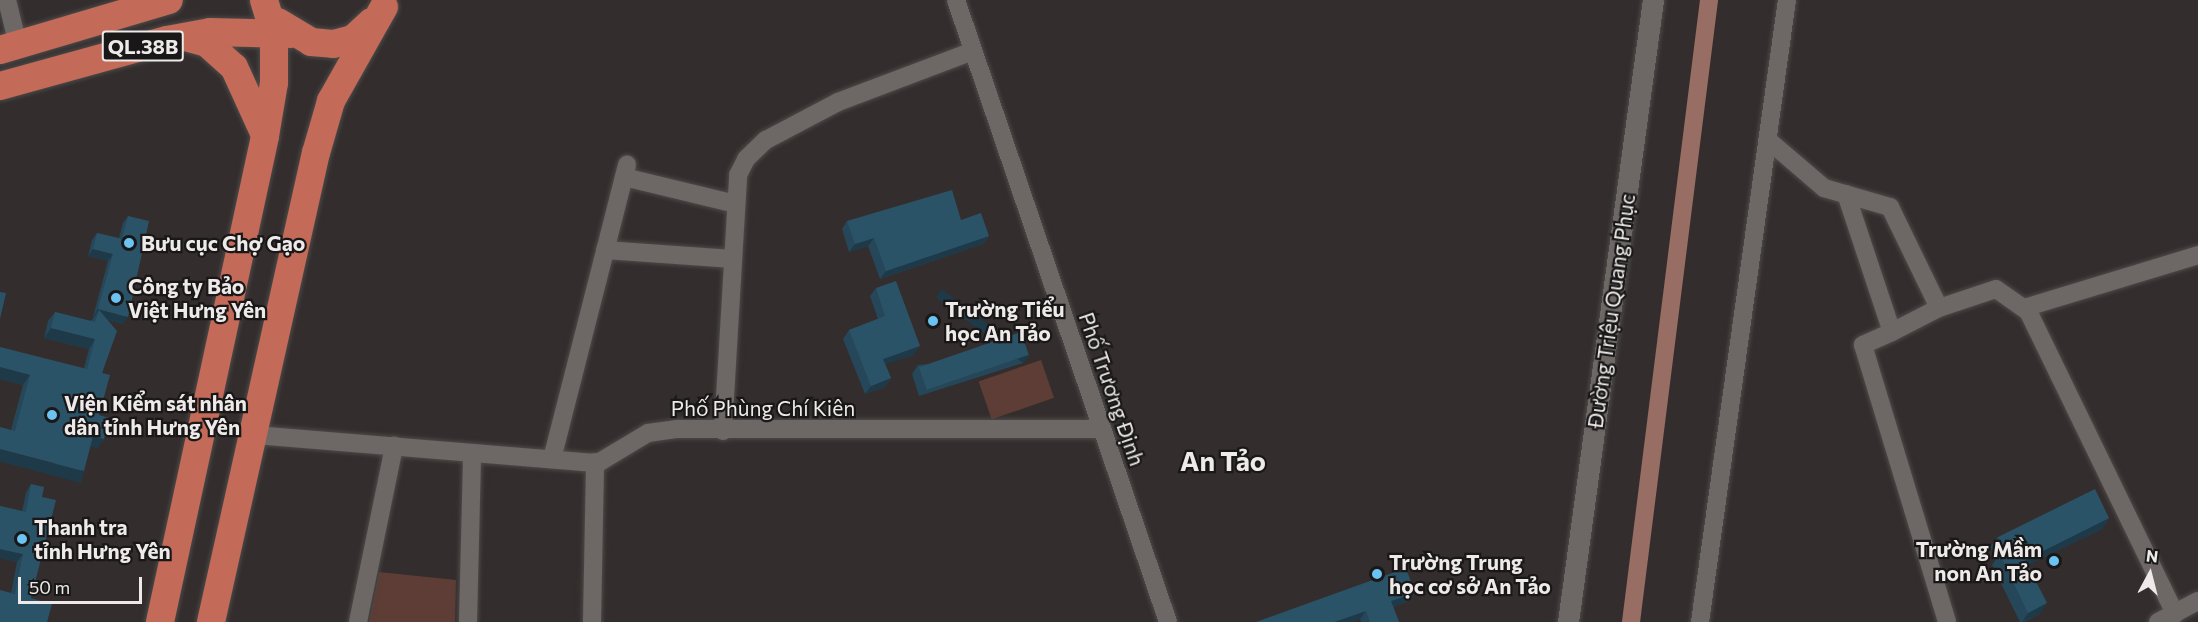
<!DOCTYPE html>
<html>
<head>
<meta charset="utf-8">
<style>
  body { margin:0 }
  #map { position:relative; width:2198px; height:622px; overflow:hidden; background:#332e2d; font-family:Commissioner,sans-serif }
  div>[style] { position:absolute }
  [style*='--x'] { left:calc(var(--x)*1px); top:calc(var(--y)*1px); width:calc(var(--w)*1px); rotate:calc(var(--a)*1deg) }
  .green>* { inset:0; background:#5d3d35; transform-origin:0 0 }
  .canal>* { height:18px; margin:-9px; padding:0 9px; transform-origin:9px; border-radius:9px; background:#986d64 }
  .roads { filter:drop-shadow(0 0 2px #4d4a49) drop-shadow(0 0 2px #4d4a49) }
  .minor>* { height:18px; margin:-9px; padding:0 9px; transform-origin:9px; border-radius:9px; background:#6d6766 }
  .tertiary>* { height:21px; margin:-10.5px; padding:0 10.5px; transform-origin:10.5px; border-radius:10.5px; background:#6d6766 }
  .trunk>* { height:28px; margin:-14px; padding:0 14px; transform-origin:14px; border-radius:14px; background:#c46a58 }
  .wall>* { inset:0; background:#254759 }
  .shaded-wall>* { inset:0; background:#1e3a49; transform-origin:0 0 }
  .building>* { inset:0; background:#2b5368; transform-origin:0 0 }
  .dots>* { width:16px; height:16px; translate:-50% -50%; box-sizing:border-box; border:3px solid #191717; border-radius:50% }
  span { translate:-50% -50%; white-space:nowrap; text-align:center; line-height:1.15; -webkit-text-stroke:4.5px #191717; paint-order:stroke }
  .shield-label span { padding:2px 4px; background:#191717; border:2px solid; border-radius:4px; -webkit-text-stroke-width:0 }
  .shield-label { font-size:20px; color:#edeae9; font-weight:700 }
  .poi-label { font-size:21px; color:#edeae9; font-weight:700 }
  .left { translate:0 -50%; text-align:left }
  .right { translate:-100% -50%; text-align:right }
  .street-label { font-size:21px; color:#edeae9 }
  .district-label { font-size:27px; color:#edeae9; font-weight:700 }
  .north { position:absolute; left:2120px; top:544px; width:60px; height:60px; -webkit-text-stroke:4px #191717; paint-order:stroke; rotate:7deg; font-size:16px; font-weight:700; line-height:24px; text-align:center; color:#edeae9 }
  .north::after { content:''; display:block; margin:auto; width:21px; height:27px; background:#edeae9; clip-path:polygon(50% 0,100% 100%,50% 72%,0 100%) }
  .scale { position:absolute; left:18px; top:577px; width:124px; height:27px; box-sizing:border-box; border:3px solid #edeae9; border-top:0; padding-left:8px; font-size:18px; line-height:21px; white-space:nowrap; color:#edeae9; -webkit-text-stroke:4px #191717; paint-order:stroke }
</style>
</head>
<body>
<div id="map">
  <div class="green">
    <div style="left:1041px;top:360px;width:40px;height:66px;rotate:71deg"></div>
    <div style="clip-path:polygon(379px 572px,456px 580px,455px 622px,369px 622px)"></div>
  </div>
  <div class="canal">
    <div style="--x:1631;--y:622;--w:627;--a:-82.85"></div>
  </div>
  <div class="roads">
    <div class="minor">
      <div style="--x:7;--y:0;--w:46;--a:76.3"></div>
      <div style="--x:956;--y:0;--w:657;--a:71.18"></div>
      <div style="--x:1768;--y:140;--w:74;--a:40.6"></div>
      <div style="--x:1824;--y:188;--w:69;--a:16.1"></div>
      <div style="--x:1890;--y:207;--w:112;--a:64.1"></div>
      <div style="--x:1939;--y:308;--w:60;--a:-18.4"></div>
      <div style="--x:1996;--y:289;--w:39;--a:35"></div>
      <div style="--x:2028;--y:311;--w:337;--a:64.1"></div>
      <div style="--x:624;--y:177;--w:115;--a:13.6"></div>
      <div style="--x:1846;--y:194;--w:145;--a:71.6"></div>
      <div style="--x:1892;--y:332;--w:32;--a:156"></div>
      <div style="--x:1863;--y:345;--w:289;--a:73.1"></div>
      <div style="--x:605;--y:250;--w:128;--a:4"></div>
      <div style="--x:2024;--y:308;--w:182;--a:-16.9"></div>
      <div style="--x:1892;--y:332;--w:53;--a:-27.1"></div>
      <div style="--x:723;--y:431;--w:256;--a:-86.6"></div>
      <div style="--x:738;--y:175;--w:18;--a:-63"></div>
      <div style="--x:746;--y:159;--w:28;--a:-44"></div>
      <div style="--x:766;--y:140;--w:81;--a:-27.8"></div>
      <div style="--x:838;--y:102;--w:144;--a:-20.7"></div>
      <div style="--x:255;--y:435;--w:344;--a:4.7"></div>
      <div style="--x:598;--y:463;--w:58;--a:-31"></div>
      <div style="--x:648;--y:433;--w:30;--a:-8"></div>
      <div style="--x:678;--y:429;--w:424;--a:0"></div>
      <div style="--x:552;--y:459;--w:304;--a:-75.7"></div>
      <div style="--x:358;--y:622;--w:180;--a:-78.4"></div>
      <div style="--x:468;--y:622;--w:169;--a:-88.6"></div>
      <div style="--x:592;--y:622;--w:160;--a:-88.9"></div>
      <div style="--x:1700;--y:622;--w:628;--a:-82.04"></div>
      <div style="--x:2158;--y:622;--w:45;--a:-27.7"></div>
    </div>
    <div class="tertiary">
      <div style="--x:1568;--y:622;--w:628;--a:-82.22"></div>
    </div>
    <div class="trunk">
      <div style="--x:278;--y:22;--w:39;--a:31"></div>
      <div style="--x:311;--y:42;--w:22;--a:5"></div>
      <div style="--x:333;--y:44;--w:21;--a:-14"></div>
      <div style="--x:353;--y:39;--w:25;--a:-43"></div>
      <div style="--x:185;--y:37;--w:23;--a:15"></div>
      <div style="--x:207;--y:43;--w:36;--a:42"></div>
      <div style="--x:234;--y:67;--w:75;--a:65.5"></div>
      <div style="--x:0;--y:50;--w:176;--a:-16.5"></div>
      <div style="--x:0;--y:86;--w:173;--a:-15.4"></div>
      <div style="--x:167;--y:40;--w:44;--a:-10.5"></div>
      <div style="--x:210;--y:32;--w:81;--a:1.4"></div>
      <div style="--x:160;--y:622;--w:497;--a:-77.8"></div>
      <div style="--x:265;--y:136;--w:54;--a:-80.4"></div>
      <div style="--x:274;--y:83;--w:50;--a:-90"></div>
      <div style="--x:274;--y:33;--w:34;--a:-107"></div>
      <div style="--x:211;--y:622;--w:481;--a:-77.4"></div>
      <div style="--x:316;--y:153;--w:54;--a:-73.9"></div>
      <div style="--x:331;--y:101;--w:108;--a:-60.6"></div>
    </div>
  </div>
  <div class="wall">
    <div style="clip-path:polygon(128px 216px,123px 324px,107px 320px,99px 415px,104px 439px,97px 448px,90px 446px,77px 481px,11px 430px,23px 385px,0 379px,84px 368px,89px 349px,44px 338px,48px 321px,55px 312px,91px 321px,94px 317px,93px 317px,108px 261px,88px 256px,92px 240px,97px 233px,119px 238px,123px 223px)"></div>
    <div style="clip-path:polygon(961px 220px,989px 236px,983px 244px,880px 279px,868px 246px,849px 252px,842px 229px,847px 221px)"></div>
    <div style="clip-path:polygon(876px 288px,914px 355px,885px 364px,891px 378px,885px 387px,865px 394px,843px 339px,849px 330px,878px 319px,870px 296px)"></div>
    <div style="clip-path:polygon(1029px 355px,1023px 363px,919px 396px,912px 374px,918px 365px)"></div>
    <div style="clip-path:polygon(31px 484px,42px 497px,31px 598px,11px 593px,17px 562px,0 558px,0 506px,22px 511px,26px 493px)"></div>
    <div style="clip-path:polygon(2109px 518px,2102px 529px,2028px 565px,2040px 614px,2024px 622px,2020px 622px,1992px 565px,1996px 559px,1990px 547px,1998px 537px)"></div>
    <div style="clip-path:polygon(1415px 593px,1409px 601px,1393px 607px,1399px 622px,1361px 622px,1360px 619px,1351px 622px,1256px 622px)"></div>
  </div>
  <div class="shaded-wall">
    <div style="clip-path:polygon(989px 236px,983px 244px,880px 279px,886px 271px)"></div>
    <div style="clip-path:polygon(874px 238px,868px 246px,849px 252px,855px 244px)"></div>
    <div style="clip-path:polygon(93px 249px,113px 254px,108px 261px,88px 256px)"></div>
    <div style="clip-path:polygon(98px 309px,128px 317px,123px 324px,97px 318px,99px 310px,94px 317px,93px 317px)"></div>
    <div style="clip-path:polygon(51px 328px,95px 339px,89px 349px,44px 338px)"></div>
    <div style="clip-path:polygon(920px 346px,914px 355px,877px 367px,883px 359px)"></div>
    <div style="left:1029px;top:355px;width:10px;height:109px;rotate:127deg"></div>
    <div style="clip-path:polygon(0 367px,30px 375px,23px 385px,0 379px)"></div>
    <div style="clip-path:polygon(891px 378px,885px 387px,865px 394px,871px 386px)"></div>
    <div style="clip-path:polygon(93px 436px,104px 439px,97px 448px,87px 445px)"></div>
    <div style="left:0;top:449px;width:87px;height:12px;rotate:15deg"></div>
    <div style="clip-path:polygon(2109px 518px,2102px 529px,2018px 570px,2025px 560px)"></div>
    <div style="clip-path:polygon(0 549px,23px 554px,17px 562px,0 558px)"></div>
    <div style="clip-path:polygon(1415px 593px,1409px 601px,1385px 610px,1391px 601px)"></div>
    <div style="clip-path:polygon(2047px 603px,2040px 614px,2022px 622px,2028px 613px)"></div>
    <div style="clip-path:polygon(1366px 611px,1360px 619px,1351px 622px,1334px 622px)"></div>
  </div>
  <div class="building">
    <div style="clip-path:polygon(952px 190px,961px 220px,981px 213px,989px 236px,886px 271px,874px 238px,855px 244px,847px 221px)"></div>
    <div style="clip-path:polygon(128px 216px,149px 221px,128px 317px,98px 309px,113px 254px,93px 249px,97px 233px,122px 239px)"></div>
    <div style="clip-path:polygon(896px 281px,920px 346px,883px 359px,891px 378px,871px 386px,849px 330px,885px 316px,876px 288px)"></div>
    <div style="clip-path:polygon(0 292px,6px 293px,0 319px)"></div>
    <div style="clip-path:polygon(99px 310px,117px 331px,102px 373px,110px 375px,99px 415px,109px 418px,104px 439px,93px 436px,84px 471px,0 449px,0 427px,15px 431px,30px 375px,0 367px,0 347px,87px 369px,95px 339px,51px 328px,55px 312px,95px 322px)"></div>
    <div style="left:1021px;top:332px;width:24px;height:108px;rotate:71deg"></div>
    <div style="clip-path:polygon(31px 484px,44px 487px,42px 497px,56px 500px,31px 598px,52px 604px,47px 622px,0 622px,0 590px,15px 594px,23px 554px,0 549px,0 506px,26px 512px)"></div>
    <div style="clip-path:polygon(2095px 489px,2109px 518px,2025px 560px,2047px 603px,2028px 613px,2000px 555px,2005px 551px,1998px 537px)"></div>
    <div style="clip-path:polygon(1406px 568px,1415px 593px,1391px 601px,1399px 622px,1370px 622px,1366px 611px,1334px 622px,1256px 622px)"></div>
  </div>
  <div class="dots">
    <div style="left:129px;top:243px;background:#6ac3f1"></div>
    <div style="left:116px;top:298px;background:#6ac3f1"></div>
    <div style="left:933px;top:321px;background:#6ac3f1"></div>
    <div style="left:52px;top:415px;background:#6ac3f1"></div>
    <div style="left:22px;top:539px;background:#6ac3f1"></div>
    <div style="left:2054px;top:561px;background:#6ac3f1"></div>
    <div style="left:1377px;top:574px;background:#6ac3f1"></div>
  </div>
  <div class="shield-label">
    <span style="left:143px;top:46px">QL.38B</span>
  </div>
  <div class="poi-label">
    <span class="left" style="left:141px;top:243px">Bưu cục Chợ Gạo</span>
    <span class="left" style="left:128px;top:298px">Công ty Bảo<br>Việt Hưng Yên</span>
    <span class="left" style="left:945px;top:321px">Trường Tiểu<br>học An Tảo</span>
    <span class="left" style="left:64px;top:415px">Viện Kiểm sát nhân<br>dân tỉnh Hưng Yên</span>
    <span class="left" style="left:34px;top:539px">Thanh tra<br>tỉnh Hưng Yên</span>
    <span class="right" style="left:2042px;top:561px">Trường Mầm<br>non An Tảo</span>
    <span class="left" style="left:1389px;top:574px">Trường Trung<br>học cơ sở An Tảo</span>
  </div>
  <div class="street-label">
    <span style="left:1611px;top:311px;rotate:-82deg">Đường Triệu Quang Phục</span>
    <span style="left:1112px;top:389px;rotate:71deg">Phố Trương Định</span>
    <span style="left:763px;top:408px">Phố Phùng Chí Kiên</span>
  </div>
  <div class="district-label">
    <span style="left:1223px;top:461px">An Tảo</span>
  </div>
  <div class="north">N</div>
  <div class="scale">50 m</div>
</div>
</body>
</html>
